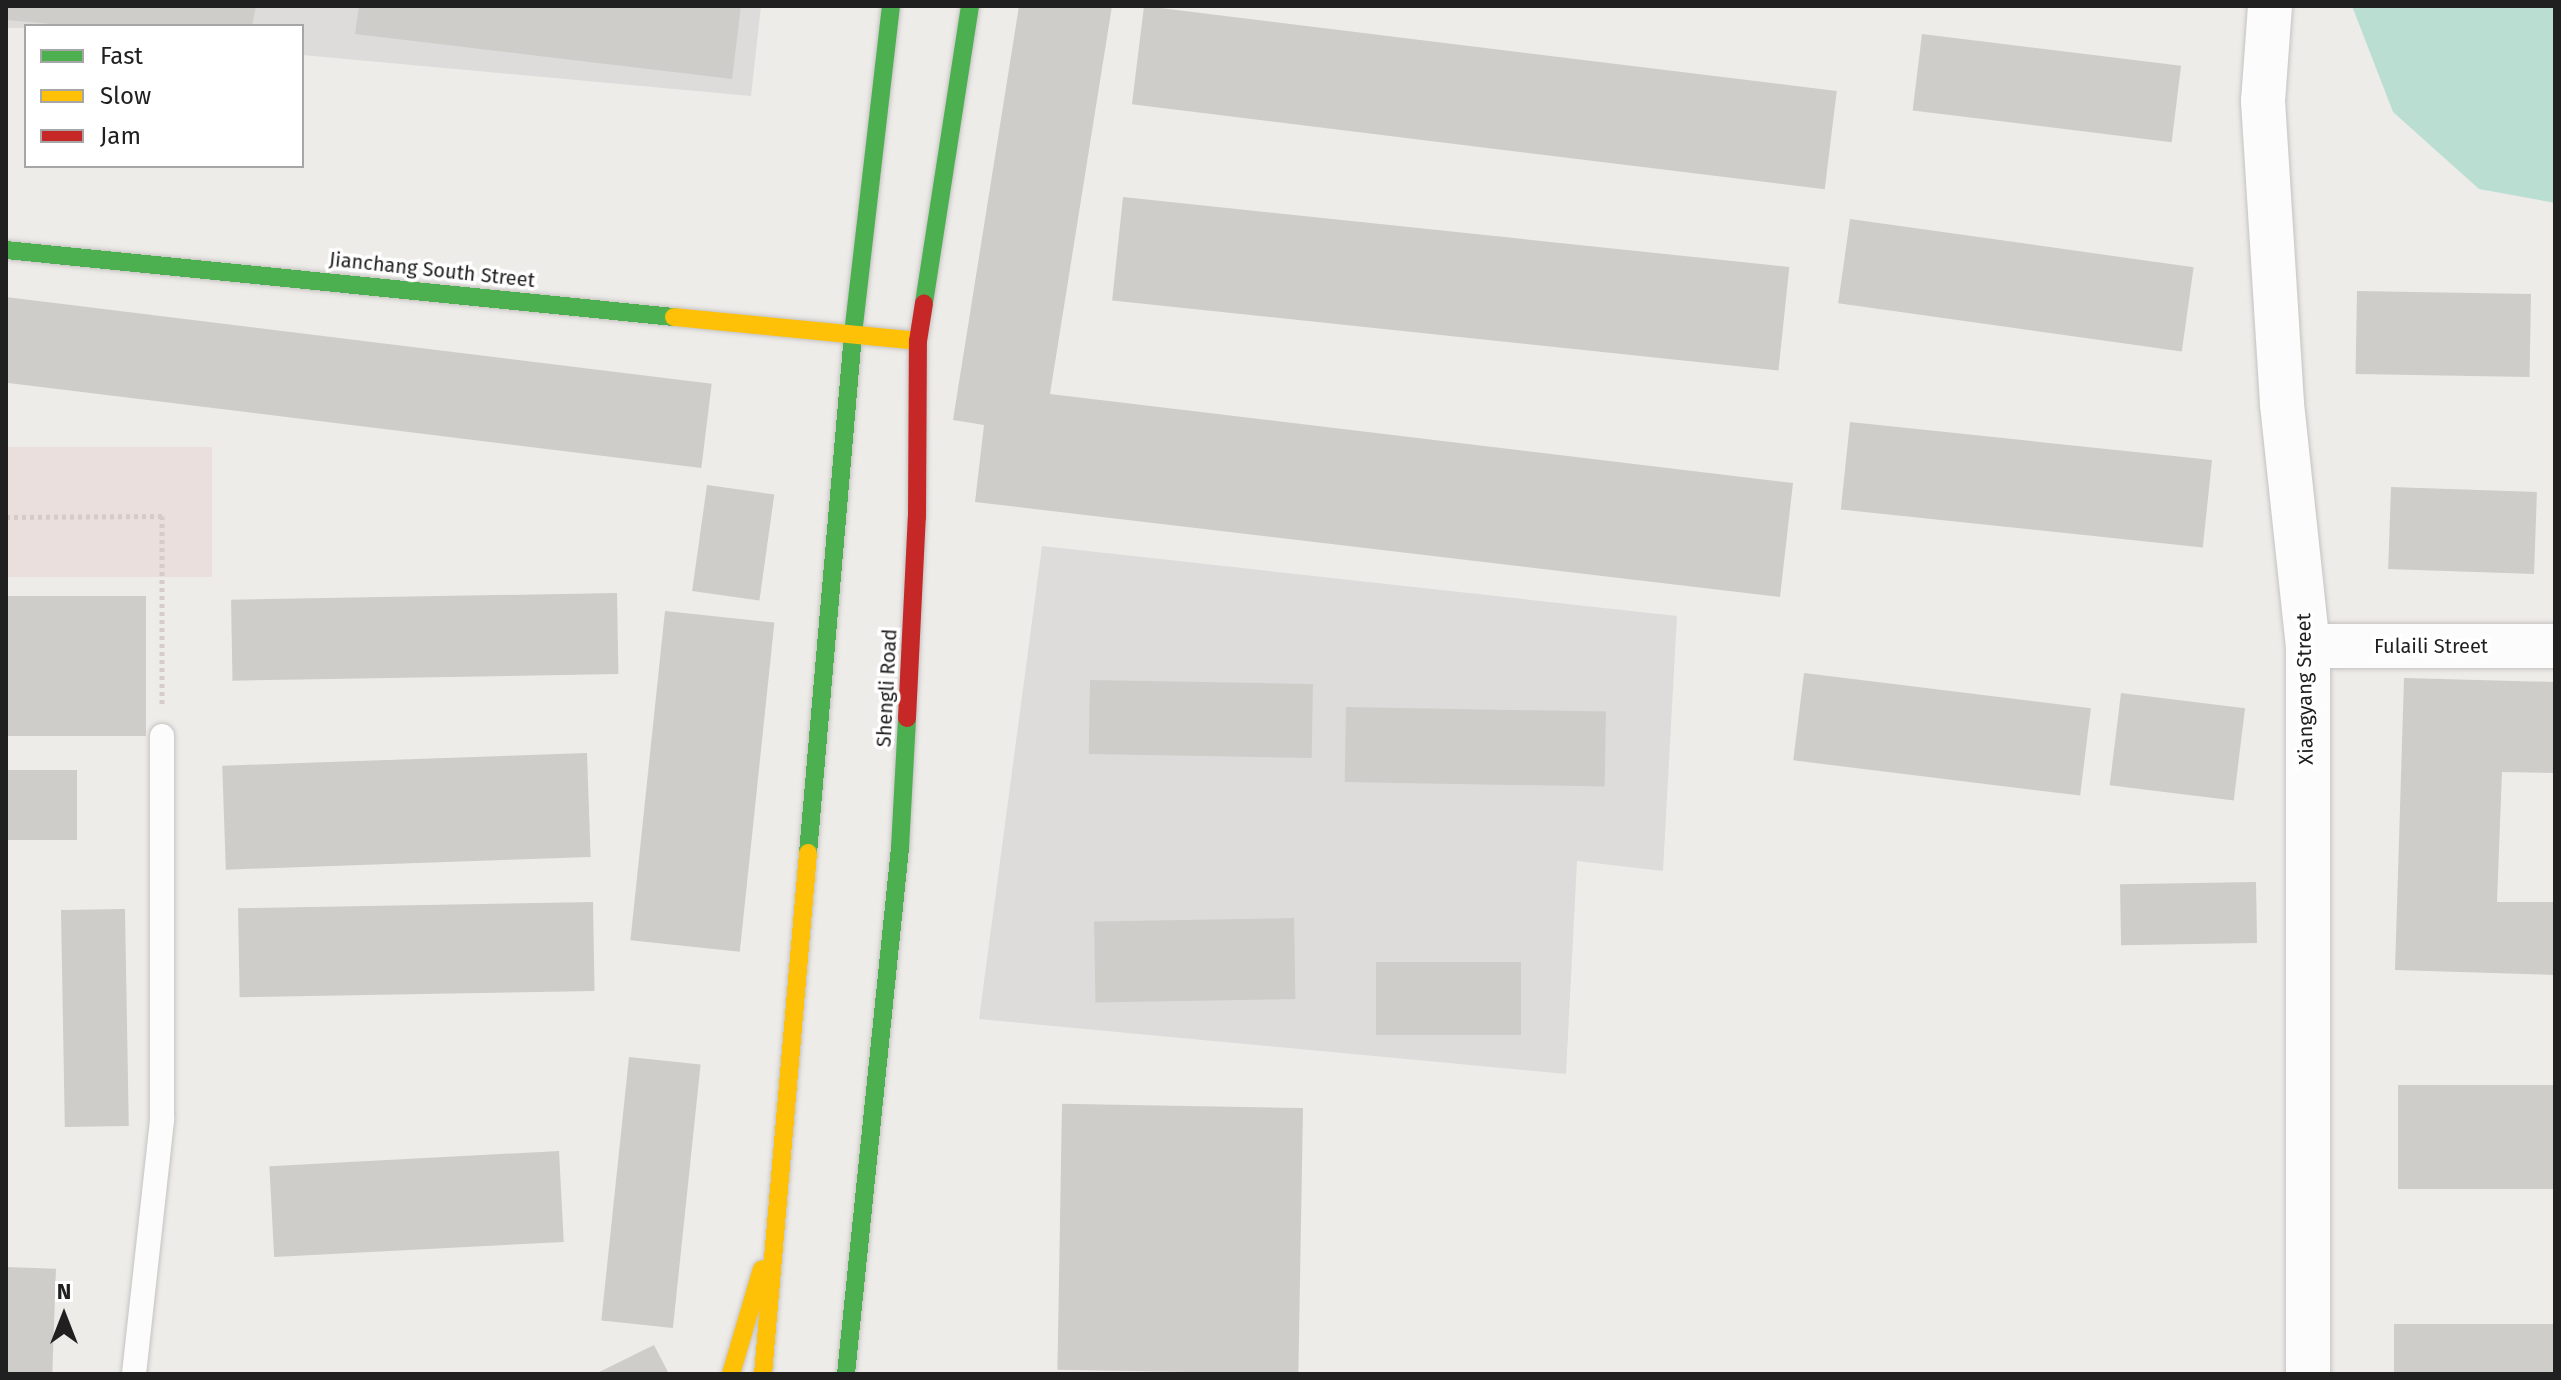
<!DOCTYPE html>
<html>
<head>
<meta charset="utf-8">
<style>
  body { margin:0 }
  #map { position:relative; width:2561px; height:1380px; overflow:hidden; background:#eeece9; font-family:"Fira Sans",sans-serif }
  div>[style] { position:absolute }
  [style*='--x'] { left:calc(var(--x)*1px); top:calc(var(--y)*1px); width:calc(var(--w)*1px); rotate:calc(var(--a)*1deg) }
  .residential>* { inset:0; background:#dddcda }
  .commercial>* { inset:0; background:#eadfdc; transform-origin:0 0 }
  .pitch>* { inset:0; background:#badfd2 }
  .building>* { inset:0; background:#cfcdca; transform-origin:0 0 }
  .path>* { height:5px; margin-top:-2.5px; transform-origin:0; background:repeating-linear-gradient(90deg,#d6cbc9 0 4px,transparent 0 8px) }
  .roads { filter:drop-shadow(0 0 2px #c4c3c1) drop-shadow(0 0 2px #c4c3c1) }
  .lane>* { height:24px; margin:-12px; padding:0 12px; transform-origin:12px; border-radius:12px; background:#fcfcfc }
  .street>* { height:44px; margin:-22px; padding:0 22px; transform-origin:22px; border-radius:22px; background:#fcfcfc }
  .fast>* { height:18px; margin:-9px; padding:0 9px; transform-origin:9px; border-radius:9px; background:#4caf50 }
  .slow>* { height:18px; margin:-9px; padding:0 9px; transform-origin:9px; border-radius:9px; background:#ffc107 }
  .jam>* { height:18px; margin:-9px; padding:0 9px; transform-origin:9px; border-radius:9px; background:#c62828 }
  span { translate:-50% -50%; white-space:nowrap; text-align:center; line-height:1.15; -webkit-text-stroke:7px #fff; paint-order:stroke }
  .street-label { font-size:20px; color:#202020 }
  .frame { position:absolute; inset:0; border:8px solid #202020; pointer-events:none }
  .legend { position:absolute; left:24px; top:24px; width:280px; height:144px; box-sizing:border-box; background:#fff; border:2px solid #a6a6a6; margin:0; padding:10px 14px; list-style:none; font-size:24px; color:#202020 }
  .legend li { display:flex; align-items:center; gap:16px; height:40px }
  .legend b { width:40px; border:2px solid #a6a6a6 }
  .north { position:absolute; left:24px; top:1276px; width:80px; height:80px; -webkit-text-stroke:6px #fff; paint-order:stroke; rotate:0deg; font-size:22px; font-weight:700; line-height:32px; text-align:center; color:#202020 }
  .north::after { content:''; display:block; margin:auto; width:28px; height:36px; background:#202020; clip-path:polygon(50% 0,100% 100%,50% 72%,0 100%) }
</style>
</head>
<body>
<div id="map">
  <div class="residential">
    <div style="clip-path:polygon(6px 6px,761px 6px,751px 96px,302px 55px,302px 26px,6px 28px)"></div>
    <div style="clip-path:polygon(1042px 546px,1677px 616px,1663px 871px,1577px 861px,1566px 1074px,979px 1019px)"></div>
  </div>
  <div class="commercial">
    <div style="left:212px;top:447px;width:130px;height:206px;rotate:90deg"></div>
  </div>
  <div class="pitch">
    <div style="clip-path:polygon(2352px 6px,2555px 6px,2555px 203px,2479px 189px,2393px 112px)"></div>
  </div>
  <div class="building">
    <div style="clip-path:polygon(6px 6px,256px 6px,252px 26px,74px 26px,6px 20px)"></div>
    <div style="clip-path:polygon(359px 6px,741px 6px,732px 79px,355px 34px)"></div>
    <div style="clip-path:polygon(1019px 6px,1112px 6px,1050px 394px,1793px 483px,1780px 597px,975px 502px,984px 425px,953px 420px)"></div>
    <div style="left:1144px;top:6px;width:698px;height:99px;rotate:7deg"></div>
    <div style="left:1922px;top:34px;width:261px;height:77px;rotate:7deg"></div>
    <div style="left:1123px;top:197px;width:670px;height:104px;rotate:6deg"></div>
    <div style="left:1850px;top:219px;width:347px;height:85px;rotate:8deg"></div>
    <div style="left:2357px;top:291px;width:174px;height:83px;rotate:1deg"></div>
    <div style="left:6px;top:297px;width:711px;height:85px;rotate:7deg"></div>
    <div style="left:1850px;top:422px;width:364px;height:88px;rotate:6deg"></div>
    <div style="left:707px;top:485px;width:68px;height:107px;rotate:8deg"></div>
    <div style="left:2391px;top:487px;width:146px;height:82px;rotate:2deg"></div>
    <div style="left:617px;top:593px;width:81px;height:386px;rotate:89deg"></div>
    <div style="left:146px;top:596px;width:140px;height:140px;rotate:90deg"></div>
    <div style="left:665px;top:611px;width:110px;height:331px;rotate:6deg"></div>
    <div style="left:1804px;top:673px;width:289px;height:88px;rotate:7deg"></div>
    <div style="clip-path:polygon(2404px 678px,2555px 682px,2555px 773px,2502px 772px,2497px 902px,2555px 902px,2555px 975px,2395px 970px)"></div>
    <div style="left:1090px;top:680px;width:223px;height:74px;rotate:1deg"></div>
    <div style="left:2121px;top:693px;width:125px;height:93px;rotate:7deg"></div>
    <div style="left:1346px;top:707px;width:260px;height:75px;rotate:1deg"></div>
    <div style="left:587px;top:753px;width:104px;height:365px;rotate:88deg"></div>
    <div style="left:6px;top:770px;width:71px;height:70px"></div>
    <div style="left:2256px;top:882px;width:61px;height:136px;rotate:89deg"></div>
    <div style="left:593px;top:902px;width:89px;height:355px;rotate:89deg"></div>
    <div style="left:125px;top:909px;width:217px;height:64px;rotate:89deg"></div>
    <div style="left:1294px;top:918px;width:81px;height:200px;rotate:89deg"></div>
    <div style="left:1376px;top:962px;width:145px;height:73px"></div>
    <div style="left:629px;top:1057px;width:72px;height:265px;rotate:6deg"></div>
    <div style="left:2398px;top:1085px;width:157px;height:104px"></div>
    <div style="left:1303px;top:1108px;width:266px;height:241px;rotate:91deg"></div>
    <div style="left:559px;top:1151px;width:91px;height:290px;rotate:87deg"></div>
    <div style="left:6px;top:1267px;width:50px;height:107px;rotate:2deg"></div>
    <div style="left:2555px;top:1324px;width:50px;height:161px;rotate:90deg"></div>
    <div style="clip-path:polygon(654px 1345px,669px 1374px,595px 1374px)"></div>
  </div>
  <div class="path">
    <div style="--x:6;--y:517;--w:156;--a:-0.4"></div>
    <div style="--x:162;--y:516;--w:191;--a:90"></div>
  </div>
  <div class="roads">
    <div class="lane">
      <div style="--x:134;--y:1374;--w:256;--a:-83.7"></div>
      <div style="--x:162;--y:1120;--w:384;--a:-90"></div>
    </div>
    <div class="street">
      <div style="--x:2270;--y:6;--w:95;--a:94.2"></div>
      <div style="--x:2263;--y:101;--w:304;--a:86.4"></div>
      <div style="--x:2282;--y:404;--w:243;--a:83.9"></div>
      <div style="--x:2308;--y:646;--w:728;--a:90"></div>
      <div style="--x:2308;--y:646;--w:247;--a:0"></div>
    </div>
    <div class="fast">
      <div style="--x:6;--y:250;--w:671;--a:5.73"></div>
      <div style="--x:924;--y:303;--w:301;--a:-81.2"></div>
      <div style="--x:808;--y:853;--w:521;--a:-85.04"></div>
      <div style="--x:853;--y:334;--w:330;--a:-83.4"></div>
      <div style="--x:846;--y:1374;--w:529;--a:-84.14"></div>
      <div style="--x:900;--y:848;--w:130;--a:-86.9"></div>
    </div>
    <div class="slow">
      <div style="--x:674;--y:317;--w:245;--a:5.6"></div>
      <div style="--x:731;--y:1374;--w:109;--a:-73.6"></div>
      <div style="--x:763;--y:1374;--w:523;--a:-85.06"></div>
    </div>
    <div class="jam">
      <div style="--x:907;--y:718;--w:201;--a:-87.2"></div>
      <div style="--x:917;--y:517;--w:176;--a:-89.7"></div>
      <div style="--x:918;--y:341;--w:38;--a:-81"></div>
    </div>
  </div>
  <div class="street-label">
    <span style="left:432px;top:270px;rotate:6deg">Jianchang South Street</span>
    <span style="left:2431px;top:646px">Fulaili Street</span>
    <span style="left:887px;top:688px;rotate:-87deg">Shengli Road</span>
    <span style="left:2305px;top:689px;rotate:-91deg">Xiangyang Street</span>
  </div>
  <div class="frame"></div>
  <ul class="legend">
  <li><b style="height:10px;background:#4caf50"></b>Fast</li>
  <li><b style="height:10px;background:#ffc107"></b>Slow</li>
  <li><b style="height:10px;background:#c62828"></b>Jam</li>
  </ul>
  <div class="north">N</div>
</div>
</body>
</html>
